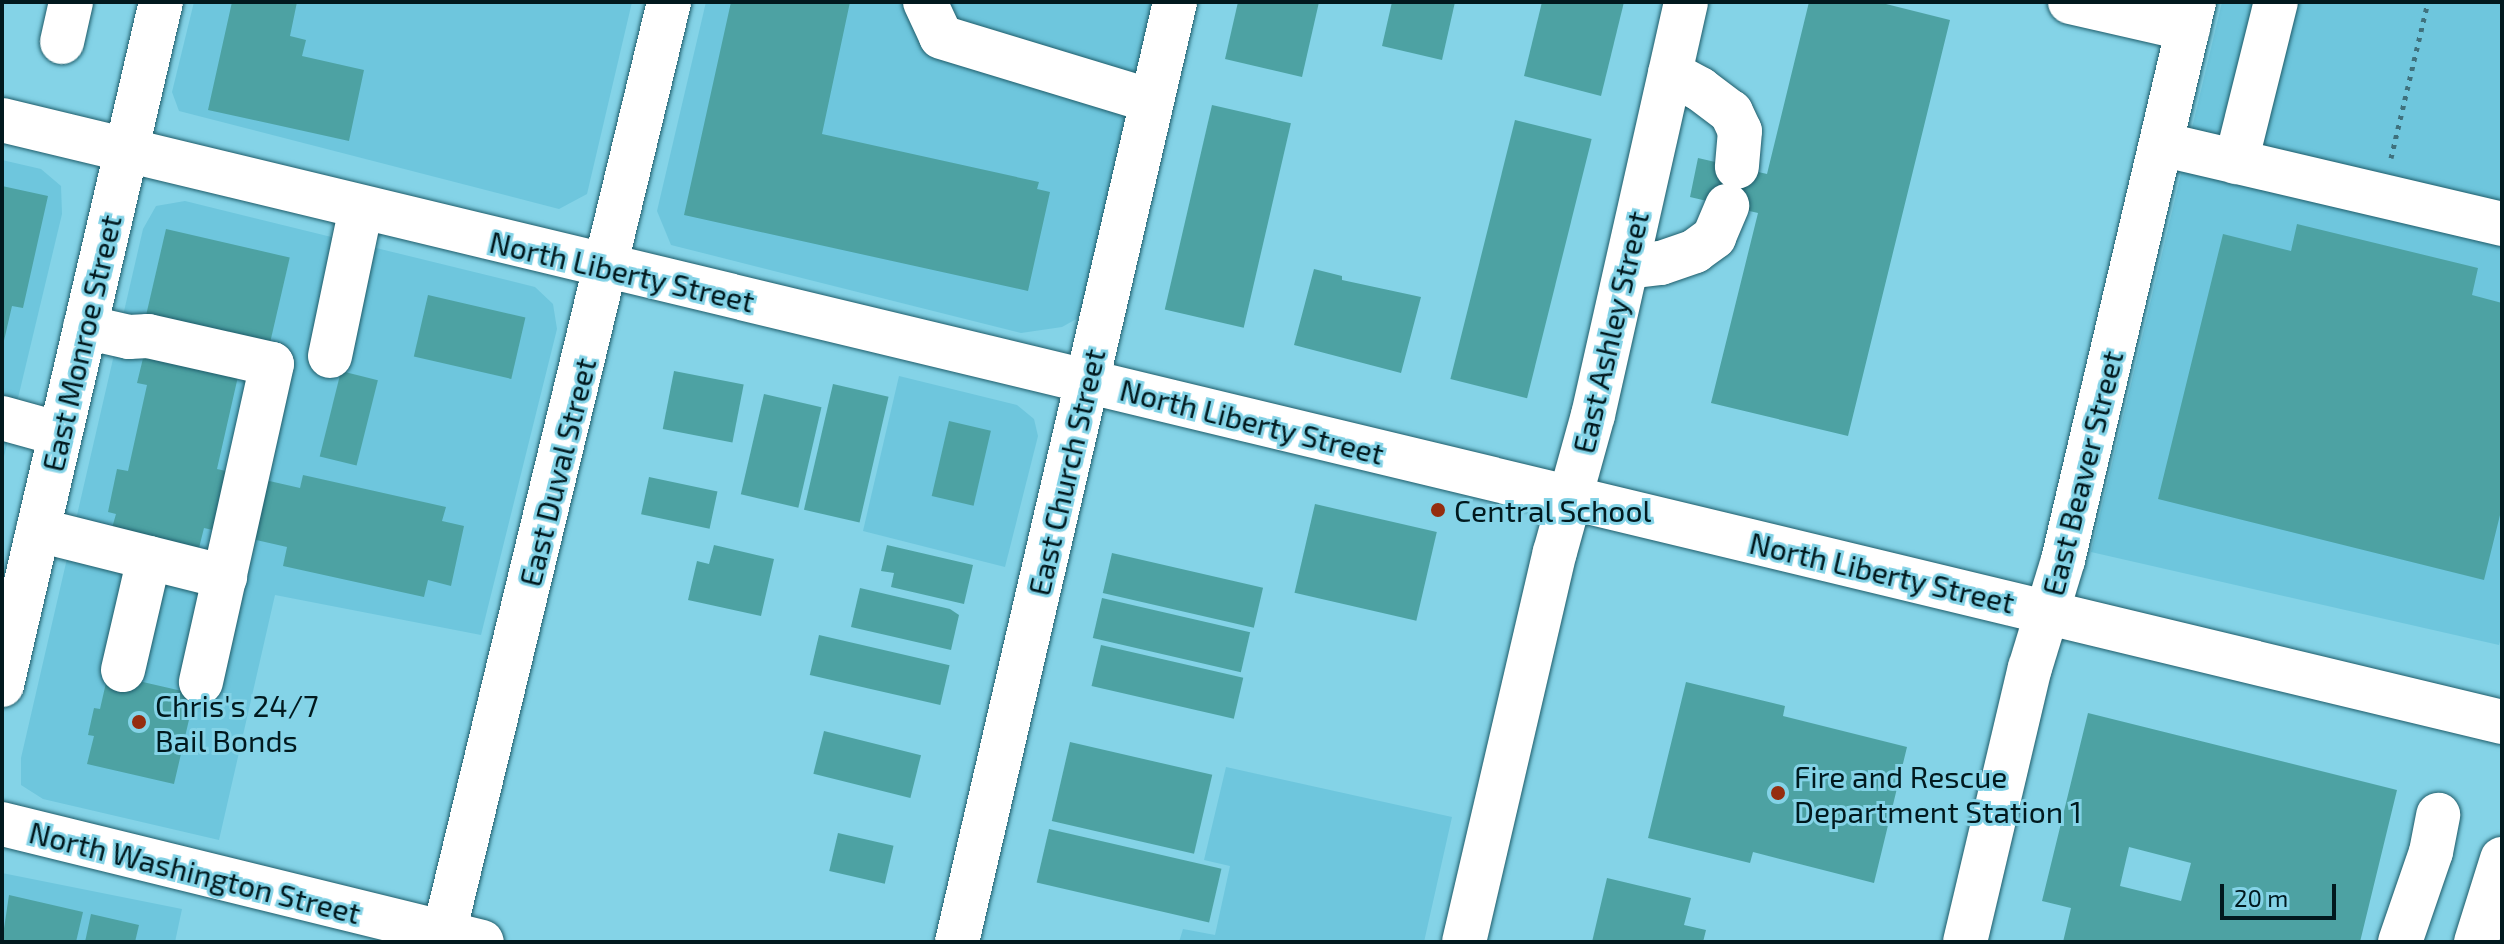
<!DOCTYPE html>
<html>
<head>
<meta charset="utf-8">
<style>
  body { margin:0 }
  #map { position:relative; width:2504px; height:944px; overflow:hidden; background:#84d3e7; font-family:"Exo 2",sans-serif }
  div>[style] { position:absolute }
  [style*='--x'] { left:calc(var(--x)*1px); top:calc(var(--y)*1px); width:calc(var(--w)*1px); rotate:calc(var(--a)*1deg) }
  .built>* { inset:0; background:#6ec6dd }
  .building>* { inset:0; background:#4da2a3; transform-origin:0 0 }
  .path>* { height:5px; margin-top:-2.5px; transform-origin:0; background:repeating-linear-gradient(90deg,#3f717d 0 4px,transparent 0 10px) }
  .roads { filter:drop-shadow(0 0 2px #1e5c6a) drop-shadow(0 0 2px #1e5c6a) }
  .minor>* { height:44px; margin:-22px; padding:0 22px; transform-origin:22px; border-radius:22px; background:#fff }
  .major>* { height:44px; margin:-22px; padding:0 22px; transform-origin:22px; border-radius:22px; background:#fff }
  .dots>* { width:22px; height:22px; translate:-50% -50%; box-sizing:border-box; border:4px solid #84d3e7; border-radius:50% }
  span { translate:-50% -50%; white-space:nowrap; text-align:center; line-height:1.15; -webkit-text-stroke:6px #84d3e7; paint-order:stroke }
  .street-label { font-size:30px; color:#01191e }
  .poi-label { font-size:30px; color:#01191e }
  .left { translate:0 -50%; text-align:left }
  .frame { position:absolute; inset:0; border:4px solid #01191e; pointer-events:none }
  .scale { position:absolute; left:2220px; top:884px; width:116px; height:36px; box-sizing:border-box; border:4px solid #01191e; border-top:0; padding-left:10px; font-size:24px; line-height:28px; white-space:nowrap; color:#01191e; -webkit-text-stroke:6px #84d3e7; paint-order:stroke }
</style>
</head>
<body>
<div id="map">
  <div class="built">
    <div style="clip-path:polygon(194px 2px,632px 2px,587px 194px,559px 209px,179px 111px,172px 92px)"></div>
    <div style="clip-path:polygon(706px 2px,1152px 2px,1080px 317px,1062px 327px,1021px 333px,671px 245px,657px 211px)"></div>
    <div style="clip-path:polygon(2222px 2px,2502px 2px,2502px 634px,2499px 645px,2091px 552px)"></div>
    <div style="clip-path:polygon(2px 160px,41px 169px,61px 186px,62px 214px,2px 465px)"></div>
    <div style="clip-path:polygon(185px 201px,535px 287px,553px 304px,557px 329px,481px 635px,275px 595px,219px 840px,43px 799px,21px 785px,21px 758px,143px 229px,156px 206px)"></div>
    <div style="clip-path:polygon(899px 376px,1017px 405px,1034px 419px,1038px 436px,1005px 567px,863px 531px)"></div>
    <div style="clip-path:polygon(1226px 767px,1452px 817px,1424px 942px,1179px 942px,1183px 929px,1215px 935px,1230px 866px,1204px 860px)"></div>
    <div style="clip-path:polygon(2px 873px,182px 909px,175px 942px,2px 942px)"></div>
  </div>
  <div class="building">
    <div style="clip-path:polygon(232px 2px,297px 2px,290px 36px,306px 40px,302px 56px,364px 70px,349px 141px,208px 110px)"></div>
    <div style="clip-path:polygon(731px 2px,850px 2px,822px 134px,1039px 182px,1037px 189px,1050px 192px,1028px 291px,684px 215px)"></div>
    <div style="clip-path:polygon(1238px 2px,1319px 2px,1302px 77px,1225px 59px)"></div>
    <div style="clip-path:polygon(1392px 2px,1455px 2px,1442px 60px,1382px 46px)"></div>
    <div style="clip-path:polygon(1542px 2px,1624px 2px,1601px 96px,1524px 76px)"></div>
    <div style="clip-path:polygon(1809px 2px,1878px 2px,1950px 20px,1848px 436px,1711px 403px,1758px 213px,1690px 197px,1698px 158px,1767px 174px)"></div>
    <div style="left:1212px;top:105px;width:81px;height:210px;rotate:13deg"></div>
    <div style="left:1515px;top:120px;width:79px;height:267px;rotate:14deg"></div>
    <div style="clip-path:polygon(2px 186px,48px 196px,23px 308px,12px 306px,3px 345px)"></div>
    <div style="clip-path:polygon(2297px 224px,2478px 268px,2472px 295px,2502px 303px,2502px 507px,2484px 580px,2158px 499px,2223px 234px,2291px 251px)"></div>
    <div style="left:166px;top:229px;width:127px;height:97px;rotate:13deg"></div>
    <div style="clip-path:polygon(1314px 269px,1342px 276px,1342px 280px,1421px 297px,1401px 373px,1294px 345px)"></div>
    <div style="left:428px;top:295px;width:100px;height:63px;rotate:13deg"></div>
    <div style="clip-path:polygon(145px 350px,239px 372px,217px 469px,300px 488px,303px 475px,446px 507px,442px 521px,464px 526px,451px 586px,428px 580px,424px 597px,283px 566px,287px 547px,204px 528px,199px 548px,112px 528px,116px 514px,108px 512px,117px 469px,128px 471px,147px 385px,137px 383px)"></div>
    <div style="left:341px;top:371px;width:38px;height:88px;rotate:14deg"></div>
    <div style="left:674px;top:371px;width:71px;height:59px;rotate:11deg"></div>
    <div style="left:833px;top:384px;width:57px;height:129px;rotate:13deg"></div>
    <div style="left:764px;top:394px;width:59px;height:103px;rotate:13deg"></div>
    <div style="left:949px;top:421px;width:43px;height:77px;rotate:13deg"></div>
    <div style="left:649px;top:477px;width:70px;height:38px;rotate:12deg"></div>
    <div style="left:1315px;top:504px;width:125px;height:91px;rotate:13deg"></div>
    <div style="clip-path:polygon(714px 545px,774px 559px,761px 616px,688px 600px,697px 561px,709px 564px)"></div>
    <div style="clip-path:polygon(887px 545px,973px 565px,964px 604px,891px 587px,894px 573px,881px 571px)"></div>
    <div style="left:1112px;top:553px;width:155px;height:41px;rotate:13deg"></div>
    <div style="clip-path:polygon(860px 588px,950px 609px,959px 615px,951px 650px,851px 627px)"></div>
    <div style="left:1102px;top:598px;width:152px;height:41px;rotate:13deg"></div>
    <div style="left:819px;top:635px;width:134px;height:41px;rotate:13deg"></div>
    <div style="left:1101px;top:645px;width:146px;height:42px;rotate:13deg"></div>
    <div style="clip-path:polygon(108px 674px,195px 694px,174px 784px,87px 764px,94px 736px,88px 735px,94px 708px,100px 709px)"></div>
    <div style="clip-path:polygon(1686px 682px,1785px 706px,1783px 716px,1907px 747px,1874px 883px,1753px 852px,1750px 863px,1648px 838px)"></div>
    <div style="clip-path:polygon(evenodd,2088px 713px,2397px 790px,2360px 942px,2063px 942px,2071px 908px,2042px 901px,2088px 713px,2129px 847px,2191px 863px,2181px 901px,2120px 886px,2129px 847px)"></div>
    <div style="left:824px;top:731px;width:100px;height:44px;rotate:14deg"></div>
    <div style="left:1070px;top:742px;width:146px;height:81px;rotate:13deg"></div>
    <div style="left:1049px;top:829px;width:177px;height:55px;rotate:13deg"></div>
    <div style="left:838px;top:833px;width:57px;height:39px;rotate:13deg"></div>
    <div style="clip-path:polygon(1607px 878px,1691px 898px,1684px 925px,1706px 930px,1703px 942px,1592px 942px)"></div>
    <div style="clip-path:polygon(9px 895px,83px 912px,76px 942px,2px 942px)"></div>
    <div style="clip-path:polygon(91px 914px,139px 925px,135px 942px,85px 942px)"></div>
  </div>
  <div class="path">
    <div style="--x:2391;--y:158;--w:160;--a:-76.7"></div>
  </div>
  <div class="roads">
    <div class="minor">
      <div style="--x:925;--y:2;--w:38;--a:65"></div>
      <div style="--x:941;--y:37;--w:220;--a:16.9"></div>
      <div style="--x:2070;--y:2;--w:121;--a:12.9"></div>
      <div style="--x:62;--y:42;--w:41;--a:-77.3"></div>
      <div style="--x:1670;--y:73;--w:34;--a:28"></div>
      <div style="--x:1700;--y:89;--w:39;--a:37"></div>
      <div style="--x:1731;--y:112;--w:21;--a:65"></div>
      <div style="--x:1740;--y:131;--w:36;--a:95"></div>
      <div style="--x:2;--y:120;--w:2571;--a:13.54"></div>
      <div style="--x:2161;--y:144;--w:350;--a:13.2"></div>
      <div style="--x:2236;--y:162;--w:165;--a:-76"></div>
      <div style="--x:1627;--y:267;--w:34;--a:-7"></div>
      <div style="--x:1661;--y:263;--w:36;--a:-19"></div>
      <div style="--x:1695;--y:251;--w:24;--a:-36"></div>
      <div style="--x:1714;--y:237;--w:34;--a:-67"></div>
      <div style="--x:85;--y:327;--w:45;--a:12.8"></div>
      <div style="--x:129;--y:337;--w:19;--a:-3"></div>
      <div style="--x:148;--y:336;--w:127;--a:12.7"></div>
      <div style="--x:272;--y:364;--w:326;--a:102.6"></div>
      <div style="--x:330;--y:356;--w:151;--a:-78.2"></div>
      <div style="--x:2;--y:418;--w:60;--a:15.4"></div>
      <div style="--x:38;--y:530;--w:193;--a:14.1"></div>
      <div style="--x:123;--y:670;--w:115;--a:-76.9"></div>
      <div style="--x:2;--y:685;--w:701;--a:-76.9"></div>
      <div style="--x:2;--y:824;--w:494;--a:13.8"></div>
      <div style="--x:446;--y:942;--w:9;--a:-103"></div>
      <div style="--x:444;--y:933;--w:958;--a:-76.41"></div>
      <div style="--x:957;--y:942;--w:965;--a:-76.94"></div>
      <div style="--x:1464;--y:942;--w:400;--a:-76.9"></div>
      <div style="--x:1555;--y:552;--w:142;--a:-74.5"></div>
      <div style="--x:1593;--y:415;--w:423;--a:-77.3"></div>
      <div style="--x:1965;--y:942;--w:282;--a:-76.7"></div>
      <div style="--x:2030;--y:668;--w:113;--a:-73"></div>
      <div style="--x:2063;--y:560;--w:573;--a:-76.79"></div>
      <div style="--x:2400;--y:942;--w:95;--a:-71"></div>
      <div style="--x:2431;--y:852;--w:38;--a:-79"></div>
      <div style="--x:2476;--y:942;--w:87;--a:-72.6"></div>
    </div>
    <div class="major">
      <div style="--x:434;--y:942;--w:13;--a:-42"></div>
    </div>
  </div>
  <div class="dots">
    <div style="left:1438px;top:510px;background:#952d0f"></div>
    <div style="left:139px;top:722px;background:#952d0f"></div>
    <div style="left:1778px;top:793px;background:#952d0f"></div>
  </div>
  <div class="street-label">
    <span style="left:622px;top:271px;rotate:13deg">North Liberty Street</span>
    <span style="left:1610px;top:332px;rotate:-77deg">East Ashley Street</span>
    <span style="left:81px;top:343px;rotate:-77deg">East Monroe Street</span>
    <span style="left:1252px;top:421px;rotate:14deg">North Liberty Street</span>
    <span style="left:557px;top:472px;rotate:-76deg">East Duval Street</span>
    <span style="left:1066px;top:472px;rotate:-77deg">East Church Street</span>
    <span style="left:2082px;top:473px;rotate:-76deg">East Beaver Street</span>
    <span style="left:1882px;top:572px;rotate:13deg">North Liberty Street</span>
    <span style="left:195px;top:872px;rotate:14deg">North Washington Street</span>
  </div>
  <div class="poi-label">
    <span class="left" style="left:1454px;top:510px">Central School</span>
    <span class="left" style="left:155px;top:722px">Chris's 24/7<br>Bail Bonds</span>
    <span class="left" style="left:1794px;top:793px">Fire and Rescue<br>Department Station 1</span>
  </div>
  <div class="frame"></div>
  <div class="scale">20 m</div>
</div>
</body>
</html>
